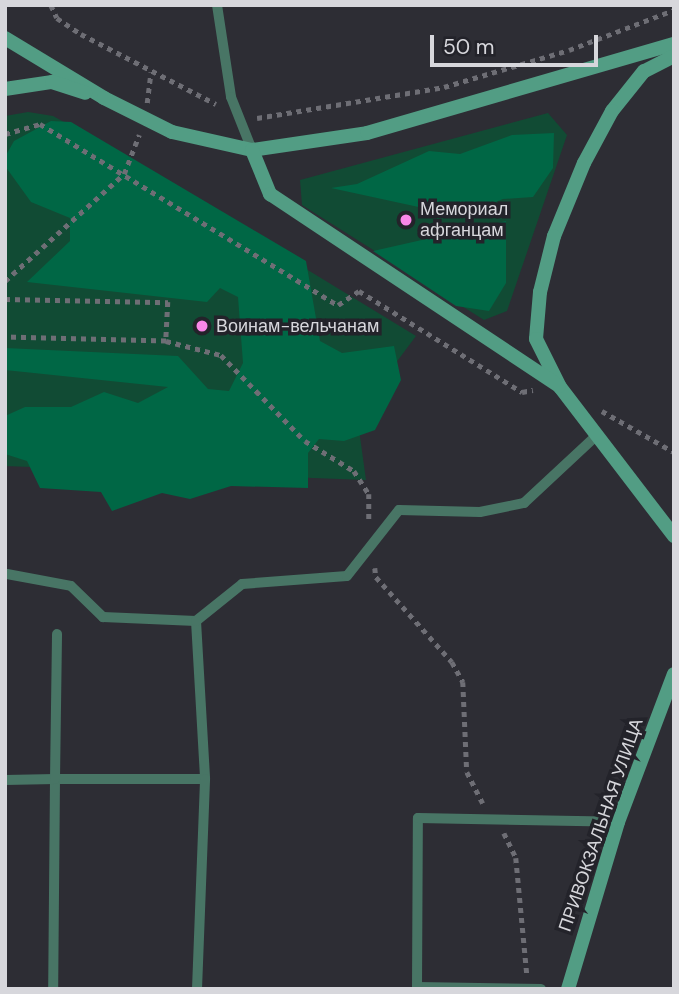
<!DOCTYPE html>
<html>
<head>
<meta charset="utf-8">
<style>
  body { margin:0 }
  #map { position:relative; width:679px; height:994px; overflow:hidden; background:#2d2d34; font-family:"DM Sans",sans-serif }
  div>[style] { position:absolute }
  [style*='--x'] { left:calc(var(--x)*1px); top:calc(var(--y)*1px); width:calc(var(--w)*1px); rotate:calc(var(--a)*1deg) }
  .green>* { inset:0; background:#114b34 }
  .forest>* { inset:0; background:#006745 }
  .path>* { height:4.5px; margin-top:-2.25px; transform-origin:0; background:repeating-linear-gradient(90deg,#6e6e75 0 5px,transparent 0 10px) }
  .lane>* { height:10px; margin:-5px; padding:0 5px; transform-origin:5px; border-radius:5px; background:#487565 }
  .secondary>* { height:14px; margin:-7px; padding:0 7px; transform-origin:7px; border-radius:7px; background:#529d84 }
  .dots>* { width:19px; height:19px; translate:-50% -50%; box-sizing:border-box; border:4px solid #23232a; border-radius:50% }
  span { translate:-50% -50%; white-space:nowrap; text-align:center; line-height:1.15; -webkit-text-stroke:7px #23232a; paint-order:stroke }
  .poi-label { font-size:18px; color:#d7d7dc }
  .left { translate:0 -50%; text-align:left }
  .street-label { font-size:18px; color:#d7d7dc }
  .frame { position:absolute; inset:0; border:7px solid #d7d7dc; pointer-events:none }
  .scale { position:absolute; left:430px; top:35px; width:168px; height:32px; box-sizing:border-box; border:4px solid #d7d7dc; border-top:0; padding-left:9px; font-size:21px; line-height:24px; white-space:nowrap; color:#d7d7dc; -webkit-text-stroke:5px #23232a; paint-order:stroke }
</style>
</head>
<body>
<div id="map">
  <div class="green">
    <div style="clip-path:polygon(28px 112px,53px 116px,75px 128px,416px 336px,357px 415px,366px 480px,5px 466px,5px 116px)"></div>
    <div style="clip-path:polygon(548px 113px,567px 135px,507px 311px,484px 320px,302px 205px,300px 180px)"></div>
  </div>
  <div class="forest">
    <div style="clip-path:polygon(51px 121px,71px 122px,306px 261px,320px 341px,342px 353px,394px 346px,401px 380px,375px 430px,344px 441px,319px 439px,308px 453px,308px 488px,231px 486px,190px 499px,162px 493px,112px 511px,101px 492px,40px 488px,27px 461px,5px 454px,5px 416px,25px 407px,71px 407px,104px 392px,138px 403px,168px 387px,5px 370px,5px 348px,178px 356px,208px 389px,229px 391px,243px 363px,238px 297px,220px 288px,207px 302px,27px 282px,70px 241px,70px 218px,31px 202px,5px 166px,5px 157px,14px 141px)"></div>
    <div style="clip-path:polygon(554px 133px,553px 168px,533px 197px,503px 199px,460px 216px,331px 188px,357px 184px,429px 151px,460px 154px,512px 135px)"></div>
    <div style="clip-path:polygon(506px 221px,506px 283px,489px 311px,456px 306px,373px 251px)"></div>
  </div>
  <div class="path">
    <div style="--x:51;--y:5;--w:14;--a:65"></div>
    <div style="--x:57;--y:18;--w:29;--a:34"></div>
    <div style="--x:81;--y:34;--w:152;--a:27.4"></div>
    <div style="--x:147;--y:103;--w:31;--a:-83"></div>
    <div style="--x:257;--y:118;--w:190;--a:-9.4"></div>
    <div style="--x:444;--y:87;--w:130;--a:-16.5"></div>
    <div style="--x:569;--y:50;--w:112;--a:-20.9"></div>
    <div style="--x:5;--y:134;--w:36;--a:-16"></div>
    <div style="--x:40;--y:124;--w:349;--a:31.3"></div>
    <div style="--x:338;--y:305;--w:25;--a:-34"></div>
    <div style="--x:359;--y:291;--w:192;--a:31.8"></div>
    <div style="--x:522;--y:392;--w:11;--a:-10"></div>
    <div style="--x:5;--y:281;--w:160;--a:-42"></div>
    <div style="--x:124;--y:174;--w:42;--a:-69"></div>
    <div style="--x:5;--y:299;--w:163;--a:1.1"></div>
    <div style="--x:168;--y:302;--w:39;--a:93"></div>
    <div style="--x:166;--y:341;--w:161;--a:-178.6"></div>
    <div style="--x:166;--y:341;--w:57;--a:14.3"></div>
    <div style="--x:221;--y:355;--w:120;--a:45.7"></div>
    <div style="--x:305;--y:441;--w:57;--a:31.5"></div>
    <div style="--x:354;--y:471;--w:27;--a:57"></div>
    <div style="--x:369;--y:494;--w:27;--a:90"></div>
    <div style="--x:602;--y:411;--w:83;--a:29.7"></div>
    <div style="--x:375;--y:568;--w:9;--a:84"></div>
    <div style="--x:376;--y:577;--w:114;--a:48.2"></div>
    <div style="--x:452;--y:662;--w:23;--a:61"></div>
    <div style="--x:463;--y:682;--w:90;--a:87.5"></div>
    <div style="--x:467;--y:772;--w:35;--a:63"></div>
    <div style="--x:504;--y:833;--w:28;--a:64"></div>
    <div style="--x:516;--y:858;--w:118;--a:84.6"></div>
  </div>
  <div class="lane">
    <div style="--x:217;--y:5;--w:93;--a:81.3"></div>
    <div style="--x:231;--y:97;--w:57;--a:68.4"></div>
    <div style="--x:7;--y:574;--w:65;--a:10.6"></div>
    <div style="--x:71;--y:586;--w:45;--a:44.1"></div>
    <div style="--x:103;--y:617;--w:93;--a:2.5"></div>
    <div style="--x:196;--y:621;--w:158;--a:86.7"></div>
    <div style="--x:205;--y:779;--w:150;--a:180"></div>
    <div style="--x:55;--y:779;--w:210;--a:90.5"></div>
    <div style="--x:196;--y:621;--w:59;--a:-38.8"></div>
    <div style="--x:242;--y:584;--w:105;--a:-4.4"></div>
    <div style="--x:347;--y:576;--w:84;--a:-51.8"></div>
    <div style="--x:399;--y:510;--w:81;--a:1.4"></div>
    <div style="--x:480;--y:512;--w:45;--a:-11.6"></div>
    <div style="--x:524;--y:503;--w:100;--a:-43"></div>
    <div style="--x:5;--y:780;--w:50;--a:-1.1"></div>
    <div style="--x:55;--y:779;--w:145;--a:-89.2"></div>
    <div style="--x:197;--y:989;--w:210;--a:-87.8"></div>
    <div style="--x:541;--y:989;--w:124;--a:-179.1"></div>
    <div style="--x:417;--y:987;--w:169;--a:-89.7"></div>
    <div style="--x:418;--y:818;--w:200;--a:1.1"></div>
  </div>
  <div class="secondary">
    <div style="--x:5;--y:38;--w:116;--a:31.2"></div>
    <div style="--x:104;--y:98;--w:76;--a:26.6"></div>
    <div style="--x:172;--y:132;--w:82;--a:12.7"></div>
    <div style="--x:252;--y:150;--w:116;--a:-8.4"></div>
    <div style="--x:367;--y:133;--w:320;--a:-16.2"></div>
    <div style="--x:674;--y:56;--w:34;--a:153"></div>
    <div style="--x:644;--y:71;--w:51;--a:128.7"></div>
    <div style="--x:612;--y:111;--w:59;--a:118.3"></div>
    <div style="--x:584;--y:163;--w:79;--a:112.3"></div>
    <div style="--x:554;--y:236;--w:58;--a:104"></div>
    <div style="--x:540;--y:292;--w:47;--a:94.9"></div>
    <div style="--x:536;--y:339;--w:54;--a:63.4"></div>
    <div style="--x:560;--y:387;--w:188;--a:52.6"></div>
    <div style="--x:5;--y:89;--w:48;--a:-8.5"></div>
    <div style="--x:52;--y:82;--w:35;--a:18"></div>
    <div style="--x:252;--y:150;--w:48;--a:67.8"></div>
    <div style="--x:270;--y:194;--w:347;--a:33.6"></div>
    <div style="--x:568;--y:989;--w:174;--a:-73.3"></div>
    <div style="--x:618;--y:822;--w:158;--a:-69.3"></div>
  </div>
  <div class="dots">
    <div style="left:406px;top:220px;background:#f987e8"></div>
    <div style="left:202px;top:326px;background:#f987e8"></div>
  </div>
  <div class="poi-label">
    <span class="left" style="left:420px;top:220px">Мемориал<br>афганцам</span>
    <span class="left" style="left:216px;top:326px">Воинам-вельчанам</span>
  </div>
  <div class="street-label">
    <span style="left:601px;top:825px;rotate:-71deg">ПРИВОКЗАЛЬНАЯ УЛИЦА</span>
  </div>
  <div class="frame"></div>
  <div class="scale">50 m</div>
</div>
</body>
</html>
